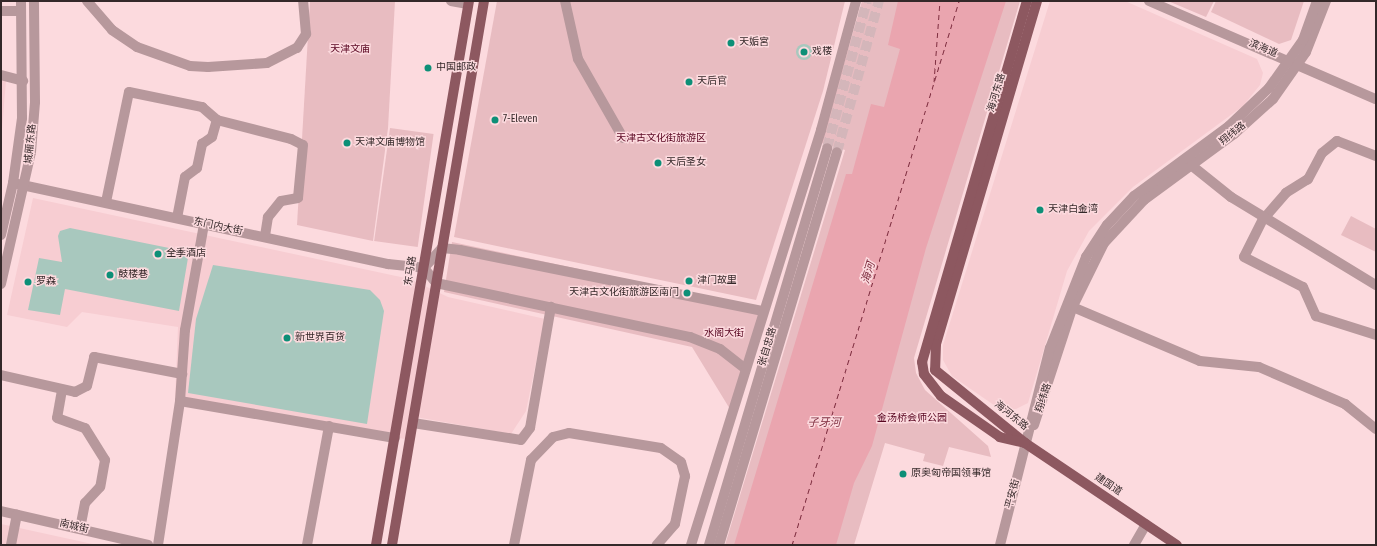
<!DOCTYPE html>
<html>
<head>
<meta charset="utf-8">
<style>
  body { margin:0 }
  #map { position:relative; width:1377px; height:546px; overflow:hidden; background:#fcdade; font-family:"Fira Sans Condensed","Noto Sans SC",sans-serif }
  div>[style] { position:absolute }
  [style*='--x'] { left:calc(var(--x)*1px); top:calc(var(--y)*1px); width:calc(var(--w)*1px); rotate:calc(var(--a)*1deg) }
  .built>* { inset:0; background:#f7cdd2 }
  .green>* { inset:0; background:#e8bcc1; transform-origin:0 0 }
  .water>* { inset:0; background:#eaa5af }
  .ferry>* { height:1px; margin-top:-0.5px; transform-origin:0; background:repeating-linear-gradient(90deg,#7e2d3f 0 5px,transparent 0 9px) }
  .building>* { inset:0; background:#a8c8be }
  .round { border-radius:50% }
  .minor-tunnel>* { height:10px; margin-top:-5px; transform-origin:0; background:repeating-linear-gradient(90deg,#d4b6ba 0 10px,transparent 0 15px) }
  .minor>* { height:10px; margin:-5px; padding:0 5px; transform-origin:5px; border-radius:5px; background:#b7989c }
  .major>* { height:10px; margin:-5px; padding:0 5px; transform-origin:5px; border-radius:5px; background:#8d5860 }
  .dots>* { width:11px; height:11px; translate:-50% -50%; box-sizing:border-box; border:2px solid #fcdade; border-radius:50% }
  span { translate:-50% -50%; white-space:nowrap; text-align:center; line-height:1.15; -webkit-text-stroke:3px #fcdade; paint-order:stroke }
  .poi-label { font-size:10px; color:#342829 }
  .left { translate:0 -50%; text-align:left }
  .right { translate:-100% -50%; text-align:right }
  .street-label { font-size:10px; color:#342829 }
  .park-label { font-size:10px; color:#590621 }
  .water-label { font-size:11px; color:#7e2d3f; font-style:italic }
  .frame { position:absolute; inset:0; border:2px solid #342829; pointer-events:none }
</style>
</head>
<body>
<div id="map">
  <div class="built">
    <div style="clip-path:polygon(1050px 1px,1125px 1px,1257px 59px,1263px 73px,1260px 85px,1243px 106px,1133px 187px,1089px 231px,1067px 271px,1028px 403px,1016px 409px,1001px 410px,952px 376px,943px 360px,943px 345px)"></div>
    <div style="clip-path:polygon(1px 79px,6px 80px,1px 142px)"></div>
    <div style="clip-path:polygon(33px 198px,410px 279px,448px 297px,545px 319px,526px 411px,511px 434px,410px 416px,405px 439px,175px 400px,178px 327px,82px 312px,67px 327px,7px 315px)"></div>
    <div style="clip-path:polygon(1px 524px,97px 545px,1px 545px)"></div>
  </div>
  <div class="green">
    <div style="clip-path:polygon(310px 1px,395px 1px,388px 128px,373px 241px,297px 225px)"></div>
    <div style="clip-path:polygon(497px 1px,845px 1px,823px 91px,756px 300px,454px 237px)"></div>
    <div style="clip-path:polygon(862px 1px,1020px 1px,914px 358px,916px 373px,925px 390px,988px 446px,991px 457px,949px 447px,943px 466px,923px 461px,925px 454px,885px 443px,854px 545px,725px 545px,845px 150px,821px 143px)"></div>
    <div style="clip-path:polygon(1168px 1px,1214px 1px,1206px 17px)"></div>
    <div style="clip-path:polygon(1216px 1px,1304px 1px,1291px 40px,1279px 44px,1211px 12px)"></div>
    <div style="left:390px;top:128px;width:44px;height:114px;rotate:8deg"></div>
    <div style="clip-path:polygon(1351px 216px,1376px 229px,1376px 252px,1341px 235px)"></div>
    <div style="clip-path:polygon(452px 242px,767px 309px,733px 414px,692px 347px,444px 292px)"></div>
  </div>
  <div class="water">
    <div style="clip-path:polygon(898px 1px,1006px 1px,926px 248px,872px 446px,854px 483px,836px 545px,734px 545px,846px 174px,852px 174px,871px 104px,884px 107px,900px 49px,888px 45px)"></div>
  </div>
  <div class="ferry">
    <div style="--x:934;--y:82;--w:81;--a:-85.8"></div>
    <div style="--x:792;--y:545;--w:569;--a:-72.93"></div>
  </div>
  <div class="building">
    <div class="round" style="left:796px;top:44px;width:16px;height:16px"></div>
    <div style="clip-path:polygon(70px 228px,189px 252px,179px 311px,65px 289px,60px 315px,28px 310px,39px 258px,62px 262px,58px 236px,60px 231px)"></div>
    <div style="clip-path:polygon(213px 265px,370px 290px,380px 300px,384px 311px,367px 424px,188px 393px,196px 319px)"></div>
  </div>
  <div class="minor-tunnel">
    <div style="--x:827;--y:148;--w:152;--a:-74.8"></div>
    <div style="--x:837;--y:152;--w:157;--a:-74.5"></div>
  </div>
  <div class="minor">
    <div style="--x:87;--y:1;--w:38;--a:49"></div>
    <div style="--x:112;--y:30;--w:30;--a:34"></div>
    <div style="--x:137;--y:47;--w:56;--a:19.7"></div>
    <div style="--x:190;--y:66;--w:18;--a:3"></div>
    <div style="--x:208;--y:67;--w:59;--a:-3.9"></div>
    <div style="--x:267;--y:63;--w:34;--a:-27"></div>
    <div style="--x:297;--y:48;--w:17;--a:-57"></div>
    <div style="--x:306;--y:34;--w:33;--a:-95"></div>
    <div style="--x:451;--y:1;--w:17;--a:10"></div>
    <div style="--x:565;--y:1;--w:59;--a:77.4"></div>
    <div style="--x:578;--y:59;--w:91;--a:60.3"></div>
    <div style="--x:1149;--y:1;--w:247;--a:23.4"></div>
    <div style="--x:1;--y:11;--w:20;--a:0"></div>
    <div style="--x:1;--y:75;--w:23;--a:15"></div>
    <div style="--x:1376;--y:156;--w:42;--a:-159"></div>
    <div style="--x:1337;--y:141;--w:19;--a:141"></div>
    <div style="--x:1322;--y:153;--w:30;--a:118"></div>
    <div style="--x:1308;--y:179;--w:26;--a:148"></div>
    <div style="--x:1286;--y:193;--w:35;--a:131"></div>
    <div style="--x:1263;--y:219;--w:42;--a:116.6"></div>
    <div style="--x:1244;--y:257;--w:66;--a:27"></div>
    <div style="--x:1303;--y:287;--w:32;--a:66"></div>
    <div style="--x:1316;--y:316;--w:63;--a:17.6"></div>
    <div style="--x:1186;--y:161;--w:58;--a:38.7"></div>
    <div style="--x:1231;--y:197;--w:170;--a:31.3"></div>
    <div style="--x:13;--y:183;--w:384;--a:12.2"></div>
    <div style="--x:388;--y:264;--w:36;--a:6"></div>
    <div style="--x:106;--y:202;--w:112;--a:-78.2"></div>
    <div style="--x:129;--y:92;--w:75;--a:11.6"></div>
    <div style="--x:202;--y:107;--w:20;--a:41"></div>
    <div style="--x:217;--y:120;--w:76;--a:14.4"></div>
    <div style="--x:291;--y:139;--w:13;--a:27"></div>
    <div style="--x:303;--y:145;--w:53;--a:95.4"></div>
    <div style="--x:298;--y:198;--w:17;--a:170"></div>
    <div style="--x:281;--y:201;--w:21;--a:129"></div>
    <div style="--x:268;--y:217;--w:20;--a:99"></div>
    <div style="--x:177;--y:218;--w:42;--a:-79"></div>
    <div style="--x:185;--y:177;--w:15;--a:-37"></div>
    <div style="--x:197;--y:168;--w:25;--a:-78"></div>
    <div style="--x:202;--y:144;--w:12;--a:-35"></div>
    <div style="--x:212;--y:137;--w:18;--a:-74"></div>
    <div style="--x:1;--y:235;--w:53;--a:-77"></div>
    <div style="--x:13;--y:183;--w:66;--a:-82.1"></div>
    <div style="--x:22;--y:118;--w:117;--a:-90.5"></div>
    <div style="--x:424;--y:268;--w:27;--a:-48"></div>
    <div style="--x:442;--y:248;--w:18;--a:6"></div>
    <div style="--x:460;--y:250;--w:308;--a:11.4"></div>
    <div style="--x:424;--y:268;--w:19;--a:51"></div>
    <div style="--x:436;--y:283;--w:260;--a:12"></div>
    <div style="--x:690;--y:337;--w:32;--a:22"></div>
    <div style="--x:720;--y:349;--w:31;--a:38"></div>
    <div style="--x:1;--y:284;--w:135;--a:-77.2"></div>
    <div style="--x:31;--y:152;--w:50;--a:-85.4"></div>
    <div style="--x:35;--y:102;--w:101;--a:-90.6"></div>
    <div style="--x:1068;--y:305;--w:143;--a:23"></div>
    <div style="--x:1200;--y:361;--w:59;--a:5.8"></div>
    <div style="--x:1259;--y:367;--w:94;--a:23.3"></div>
    <div style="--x:1345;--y:404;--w:40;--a:39"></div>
    <div style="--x:1;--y:375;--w:76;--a:12.9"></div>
    <div style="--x:75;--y:392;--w:13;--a:-27"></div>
    <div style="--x:87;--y:386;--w:30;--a:-76"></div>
    <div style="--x:94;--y:357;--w:90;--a:10.9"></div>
    <div style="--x:62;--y:390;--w:28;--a:100"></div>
    <div style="--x:57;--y:418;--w:30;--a:20"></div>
    <div style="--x:85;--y:428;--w:38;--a:58"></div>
    <div style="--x:105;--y:460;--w:27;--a:100"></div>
    <div style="--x:100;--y:487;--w:22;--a:133"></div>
    <div style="--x:85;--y:503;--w:25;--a:101"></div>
    <div style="--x:180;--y:401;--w:218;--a:9.8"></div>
    <div style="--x:413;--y:423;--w:109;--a:8.9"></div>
    <div style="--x:521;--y:440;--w:15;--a:-53"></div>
    <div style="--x:530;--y:428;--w:123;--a:-80.2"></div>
    <div style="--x:1034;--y:425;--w:125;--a:-71.9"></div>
    <div style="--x:1073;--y:306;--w:70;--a:-63.8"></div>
    <div style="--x:1104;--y:243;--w:59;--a:-47.1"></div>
    <div style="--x:1144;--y:200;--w:112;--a:-36.3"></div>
    <div style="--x:1234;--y:134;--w:52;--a:-41.9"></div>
    <div style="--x:1273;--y:99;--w:57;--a:-54.9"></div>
    <div style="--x:1306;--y:52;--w:55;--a:-68.6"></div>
    <div style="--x:1;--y:511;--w:151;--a:13"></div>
    <div style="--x:11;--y:545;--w:31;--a:-79"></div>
    <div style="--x:158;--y:545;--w:146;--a:-81.3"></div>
    <div style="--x:180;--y:401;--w:71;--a:-86"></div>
    <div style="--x:185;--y:330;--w:108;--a:-79.8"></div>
    <div style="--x:307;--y:545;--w:121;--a:-79.5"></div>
    <div style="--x:514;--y:545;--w:87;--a:-78.7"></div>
    <div style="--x:531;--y:460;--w:32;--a:-46"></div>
    <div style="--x:553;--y:437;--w:16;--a:-14"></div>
    <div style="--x:569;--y:433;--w:93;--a:9.3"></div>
    <div style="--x:661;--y:448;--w:24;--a:35"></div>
    <div style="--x:681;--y:462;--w:15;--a:74"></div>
    <div style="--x:685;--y:476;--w:49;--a:101.8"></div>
    <div style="--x:675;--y:524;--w:28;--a:131"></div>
    <div style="--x:691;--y:545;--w:435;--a:-72.6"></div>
    <div style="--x:821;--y:130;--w:134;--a:-74.8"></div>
    <div style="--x:709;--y:545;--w:414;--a:-73.4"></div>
    <div style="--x:719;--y:545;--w:410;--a:-73.3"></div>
    <div style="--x:1000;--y:545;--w:203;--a:-75.8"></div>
    <div style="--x:1050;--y:348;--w:98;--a:-68.4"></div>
    <div style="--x:1086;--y:257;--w:38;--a:-57"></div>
    <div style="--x:1107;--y:225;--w:40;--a:-47"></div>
    <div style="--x:1134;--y:196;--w:118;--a:-36.4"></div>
    <div style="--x:1229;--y:126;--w:55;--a:-43.5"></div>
    <div style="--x:1269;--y:88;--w:59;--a:-54.7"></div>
    <div style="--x:1303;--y:40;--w:41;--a:-70.3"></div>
    <div style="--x:1134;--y:545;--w:24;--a:-60"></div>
  </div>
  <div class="major">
    <div style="--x:1037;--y:1;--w:358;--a:106.4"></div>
    <div style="--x:936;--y:344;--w:26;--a:92"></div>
    <div style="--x:935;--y:370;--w:116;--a:39"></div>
    <div style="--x:1025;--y:443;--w:183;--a:33.9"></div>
    <div style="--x:1025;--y:443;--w:26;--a:-167"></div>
    <div style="--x:1000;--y:437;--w:72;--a:-145.2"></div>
    <div style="--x:941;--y:396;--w:28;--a:-128"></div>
    <div style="--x:924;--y:374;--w:12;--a:-99"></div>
    <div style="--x:922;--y:362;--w:376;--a:-73.8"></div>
    <div style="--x:376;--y:545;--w:552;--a:-80.3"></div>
    <div style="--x:392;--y:545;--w:552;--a:-80.4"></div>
  </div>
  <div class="dots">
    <div style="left:731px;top:43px;background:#0d8f77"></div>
    <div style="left:804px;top:52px;background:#0d8f77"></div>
    <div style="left:428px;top:68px;background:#0d8f77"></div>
    <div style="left:689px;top:82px;background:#0d8f77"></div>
    <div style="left:495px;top:120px;background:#0d8f77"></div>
    <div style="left:347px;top:143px;background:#0d8f77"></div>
    <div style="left:658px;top:163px;background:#0d8f77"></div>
    <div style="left:1040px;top:210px;background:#0d8f77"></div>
    <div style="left:158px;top:254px;background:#0d8f77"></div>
    <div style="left:110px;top:275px;background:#0d8f77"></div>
    <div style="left:689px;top:281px;background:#0d8f77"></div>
    <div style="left:28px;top:282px;background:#0d8f77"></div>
    <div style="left:687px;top:293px;background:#0d8f77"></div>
    <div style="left:287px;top:338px;background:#0d8f77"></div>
    <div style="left:903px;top:474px;background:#0d8f77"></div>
  </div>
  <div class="poi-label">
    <span class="left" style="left:739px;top:43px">天姤宮</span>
    <span class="left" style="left:812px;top:52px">戏楼</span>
    <span class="left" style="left:436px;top:68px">中国邮政</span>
    <span class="left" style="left:697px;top:82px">天后官</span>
    <span class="left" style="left:503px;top:120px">7-Eleven</span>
    <span class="left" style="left:355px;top:143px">天津文庙博物馆</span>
    <span class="left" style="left:666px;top:163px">天后圣女</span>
    <span class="left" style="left:1048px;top:210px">天津白金湾</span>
    <span class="left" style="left:166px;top:254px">全季酒店</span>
    <span class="left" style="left:118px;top:275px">鼓楼巷</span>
    <span class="left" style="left:697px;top:281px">津门故里</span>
    <span class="left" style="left:36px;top:282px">罗森</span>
    <span class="right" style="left:679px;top:293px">天津古文化街旅游区南门</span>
    <span class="left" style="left:295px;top:338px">新世界百货</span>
    <span class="left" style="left:911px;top:474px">原奥匈帝国领事馆</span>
  </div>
  <div class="street-label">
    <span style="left:1263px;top:49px;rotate:23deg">滨海道</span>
    <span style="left:997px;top:93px;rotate:-73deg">海河东路</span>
    <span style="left:1233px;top:134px;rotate:-38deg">翔纬路</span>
    <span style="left:31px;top:144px;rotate:-84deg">城厢东路</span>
    <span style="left:218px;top:227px;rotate:12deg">东门内大街</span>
    <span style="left:411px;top:271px;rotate:-81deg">东马路</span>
    <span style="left:768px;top:347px;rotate:-73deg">张自忠路</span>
    <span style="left:1044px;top:398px;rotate:-72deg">翔纬路</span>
    <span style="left:1011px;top:416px;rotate:39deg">海河东路</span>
    <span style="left:1108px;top:485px;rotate:34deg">建国道</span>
    <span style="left:1013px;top:494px;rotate:-76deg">平安街</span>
    <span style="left:74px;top:527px;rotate:13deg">南城街</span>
  </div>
  <div class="park-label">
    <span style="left:350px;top:50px">天津文庙</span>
    <span style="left:661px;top:139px">天津古文化街旅游区</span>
    <span style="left:724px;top:334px">水阁大街</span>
    <span style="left:912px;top:419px">金汤桥会师公园</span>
  </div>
  <div class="water-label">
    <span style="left:869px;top:273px;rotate:-73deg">海河</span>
    <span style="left:824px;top:423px">子牙河</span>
  </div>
  <div class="frame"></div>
</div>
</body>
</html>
